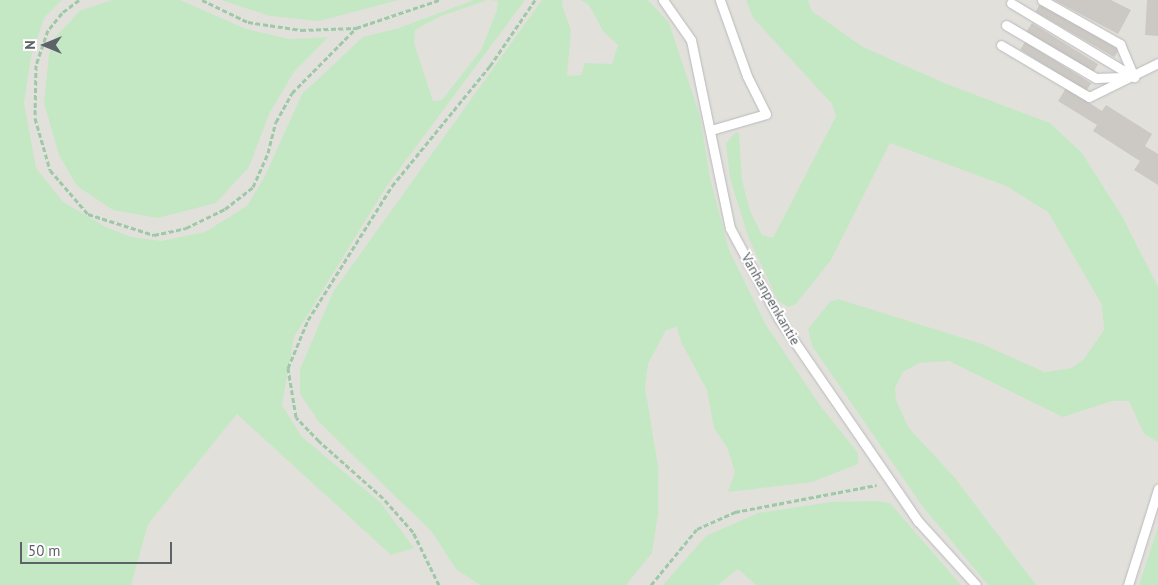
<!DOCTYPE html>
<html>
<head>
<meta charset="utf-8">
<style>
  body { margin:0 }
  #map { position:relative; width:1158px; height:585px; overflow:hidden; background:#f1eee7; font-family:"PT Sans",sans-serif }
  div>[style] { position:absolute }
  [style*='--x'] { left:calc(var(--x)*1px); top:calc(var(--y)*1px); width:calc(var(--w)*1px); rotate:calc(var(--a)*1deg) }
  .industrial>* { inset:0; background:#e2e0db; transform-origin:0 0 }
  .green>* { inset:0; background:#c5e8c4 }
  .building>* { inset:0; background:#ccc9c4; transform-origin:0 0 }
  .path>* { height:3px; margin-top:-1.5px; transform-origin:0; background:repeating-linear-gradient(90deg,#9dc9a8 0 5px,transparent 0 7.5px) }
  .roads { filter:drop-shadow(0 0 1px #b7babd) drop-shadow(0 0 1px #b7babd) }
  .lane>* { height:9px; margin:-4.5px; padding:0 4.5px; transform-origin:4.5px; border-radius:4.5px; background:#fff }
  span { translate:-50% -50%; white-space:nowrap; text-align:center; line-height:1.15; -webkit-text-stroke:4px #fff; paint-order:stroke }
  .street-label { font-size:14px; color:#5e6367 }
  .north { position:absolute; left:20px; top:20px; width:50px; height:50px; -webkit-text-stroke:4px #fff; paint-order:stroke; rotate:270deg; font-size:14px; font-weight:700; line-height:20px; text-align:center; color:#5e6367 }
  .north::after { content:''; display:block; margin:auto; width:18px; height:22px; background:#5e6367; clip-path:polygon(50% 0,100% 100%,50% 72%,0 100%) }
  .scale { position:absolute; left:20px; top:542px; width:152px; height:22px; box-sizing:border-box; border:2px solid #5e6367; border-top:0; padding-left:6px; font-size:15px; line-height:18px; white-space:nowrap; color:#5e6367; -webkit-text-stroke:4px #fff; paint-order:stroke }
</style>
</head>
<body>
<div id="map">
  <div class="industrial">
    <div style="left:0;top:0;width:1158px;height:585px"></div>
  </div>
  <div class="green">
    <div style="clip-path:polygon(evenodd,0 0,62px 0,44px 18px,31px 57px,24px 103px,36px 168px,63px 202px,106px 227px,131px 237px,161px 241px,205px 232px,247px 206px,265px 176px,302px 94px,363px 37px,399px 28px,474px 0,525px 0,386px 187px,294px 337px,282px 405px,302px 437px,381px 503px,414px 548px,391px 555px,237px 414px,148px 524px,131px 585px,0 585px,0 0,488px 0,498px 1px,497px 10px,481px 50px,442px 100px,433px 101px,414px 43px,415px 30px,441px 16px,488px 0)"></div>
    <div style="clip-path:polygon(113px 0,180px 0,246px 29px,290px 39px,328px 37px,294px 72px,270px 112px,249px 167px,216px 203px,158px 218px,113px 210px,77px 186px,59px 155px,44px 103px,49px 54px,55px 37px,81px 10px)"></div>
    <div style="clip-path:polygon(221px 0,399px 0,319px 21px,270px 16px)"></div>
    <div style="clip-path:polygon(542px 0,563px 0,562px 5px,571px 30px,567px 76px,581px 75px,585px 63px,612px 64px,618px 45px,603px 31px,589px 5px,581px 0,648px 0,669px 23px,700px 116px,710px 178px,729px 250px,766px 325px,819px 404px,858px 453px,858px 464px,812px 482px,728px 492px,735px 472px,727px 447px,714px 428px,707px 390px,681px 342px,677px 327px,666px 330px,648px 364px,645px 387px,658px 466px,658px 514px,652px 553px,626px 585px,480px 585px,456px 569px,432px 532px,319px 422px,300px 394px,300px 369px,333px 292px)"></div>
    <div style="clip-path:polygon(746px 0,808px 0,812px 11px,863px 47px,944px 83px,1050px 123px,1082px 153px,1123px 218px,1158px 287px,1158px 442px,1144px 434px,1129px 401px,1112px 401px,1063px 417px,949px 361px,919px 363px,903px 372px,895px 388px,896px 400px,908px 427px,955px 478px,1036px 585px,988px 585px,923px 507px,812px 346px,808px 329px,830px 302px,838px 299px,982px 344px,1044px 372px,1072px 368px,1084px 359px,1104px 330px,1102px 305px,1048px 212px,1006px 186px,890px 143px,831px 260px,795px 305px,788px 307px,778px 301px,749px 239px,730px 179px,726px 143px,736px 132px,739px 133px,742px 180px,750px 211px,762px 235px,773px 238px,836px 116px,832px 104px,753px 18px)"></div>
    <div style="clip-path:polygon(876px 501px,890px 503px,961px 585px,756px 585px,738px 569px,718px 585px,663px 585px,706px 536px,758px 513px,831px 502px)"></div>
    <div style="clip-path:polygon(1158px 527px,1158px 585px,1139px 585px)"></div>
  </div>
  <div class="building">
    <div style="clip-path:polygon(1054px 0,1111px 0,1131px 10px,1118px 34px)"></div>
    <div style="clip-path:polygon(1147px 0,1158px 0,1158px 36px,1145px 35px)"></div>
    <div style="left:1040px;top:4px;width:91px;height:9px;rotate:30deg"></div>
    <div style="left:1032px;top:23px;width:78px;height:10px;rotate:32deg"></div>
    <div style="left:1025px;top:42px;width:78px;height:9px;rotate:32deg"></div>
    <div style="clip-path:polygon(1066px 88px,1102px 111px,1106px 105px,1152px 134px,1145px 146px,1158px 154px,1158px 185px,1134px 170px,1140px 161px,1093px 131px,1097px 125px,1058px 101px)"></div>
  </div>
  <div class="path">
    <div style="--x:79;--y:0;--w:21;--a:143"></div>
    <div style="--x:62;--y:13;--w:22;--a:129"></div>
    <div style="--x:48;--y:30;--w:37;--a:109"></div>
    <div style="--x:36;--y:65;--w:53;--a:91.1"></div>
    <div style="--x:35;--y:118;--w:54;--a:73.9"></div>
    <div style="--x:50;--y:170;--w:58;--a:49.2"></div>
    <div style="--x:88;--y:214;--w:69;--a:17.7"></div>
    <div style="--x:154;--y:235;--w:33;--a:-12"></div>
    <div style="--x:186;--y:228;--w:43;--a:-26"></div>
    <div style="--x:225;--y:209;--w:36;--a:-38"></div>
    <div style="--x:253;--y:187;--w:37;--a:-66"></div>
    <div style="--x:268;--y:153;--w:32;--a:-76"></div>
    <div style="--x:276;--y:122;--w:33;--a:-61"></div>
    <div style="--x:292;--y:93;--w:91;--a:-45.4"></div>
    <div style="--x:202;--y:0;--w:51;--a:25.6"></div>
    <div style="--x:248;--y:22;--w:54;--a:8.6"></div>
    <div style="--x:301;--y:30;--w:55;--a:-2.1"></div>
    <div style="--x:356;--y:28;--w:88;--a:-18.6"></div>
    <div style="--x:439;--y:585;--w:59;--a:-116.1"></div>
    <div style="--x:413;--y:532;--w:45;--a:-131.4"></div>
    <div style="--x:383;--y:498;--w:86;--a:-138.3"></div>
    <div style="--x:319;--y:441;--w:33;--a:-134"></div>
    <div style="--x:296;--y:417;--w:50;--a:-99.3"></div>
    <div style="--x:288;--y:368;--w:52;--a:-67.4"></div>
    <div style="--x:308;--y:320;--w:158;--a:-57.9"></div>
    <div style="--x:392;--y:186;--w:155;--a:-50.8"></div>
    <div style="--x:490;--y:66;--w:80;--a:-55.7"></div>
    <div style="--x:651;--y:585;--w:72;--a:-50.6"></div>
    <div style="--x:697;--y:529;--w:42;--a:-24.1"></div>
    <div style="--x:735;--y:512;--w:144;--a:-10.8"></div>
  </div>
  <div class="roads">
    <div class="lane">
      <div style="--x:663;--y:0;--w:49;--a:55"></div>
      <div style="--x:691;--y:40;--w:192;--a:78.3"></div>
      <div style="--x:730;--y:228;--w:103;--a:61.7"></div>
      <div style="--x:779;--y:319;--w:245;--a:55.5"></div>
      <div style="--x:918;--y:521;--w:86;--a:47.8"></div>
      <div style="--x:1042;--y:0;--w:90;--a:29.4"></div>
      <div style="--x:1120;--y:44;--w:36;--a:67"></div>
      <div style="--x:1011;--y:3;--w:144;--a:31"></div>
      <div style="--x:1006;--y:25;--w:104;--a:30.5"></div>
      <div style="--x:1096;--y:78;--w:33;--a:-2"></div>
      <div style="--x:1001;--y:45;--w:102;--a:30.6"></div>
      <div style="--x:1089;--y:97;--w:77;--a:-26.2"></div>
      <div style="--x:711;--y:130;--w:57;--a:-16.2"></div>
      <div style="--x:766;--y:114;--w:42;--a:-116.6"></div>
      <div style="--x:747;--y:76;--w:81;--a:-109.6"></div>
      <div style="--x:1128;--y:585;--w:101;--a:-72.6"></div>
    </div>
  </div>
  <div class="street-label">
    <span style="left:771px;top:299px;rotate:60deg">Vanhanpenkantie</span>
  </div>
  <div class="north">N</div>
  <div class="scale">50 m</div>
</div>
</body>
</html>
